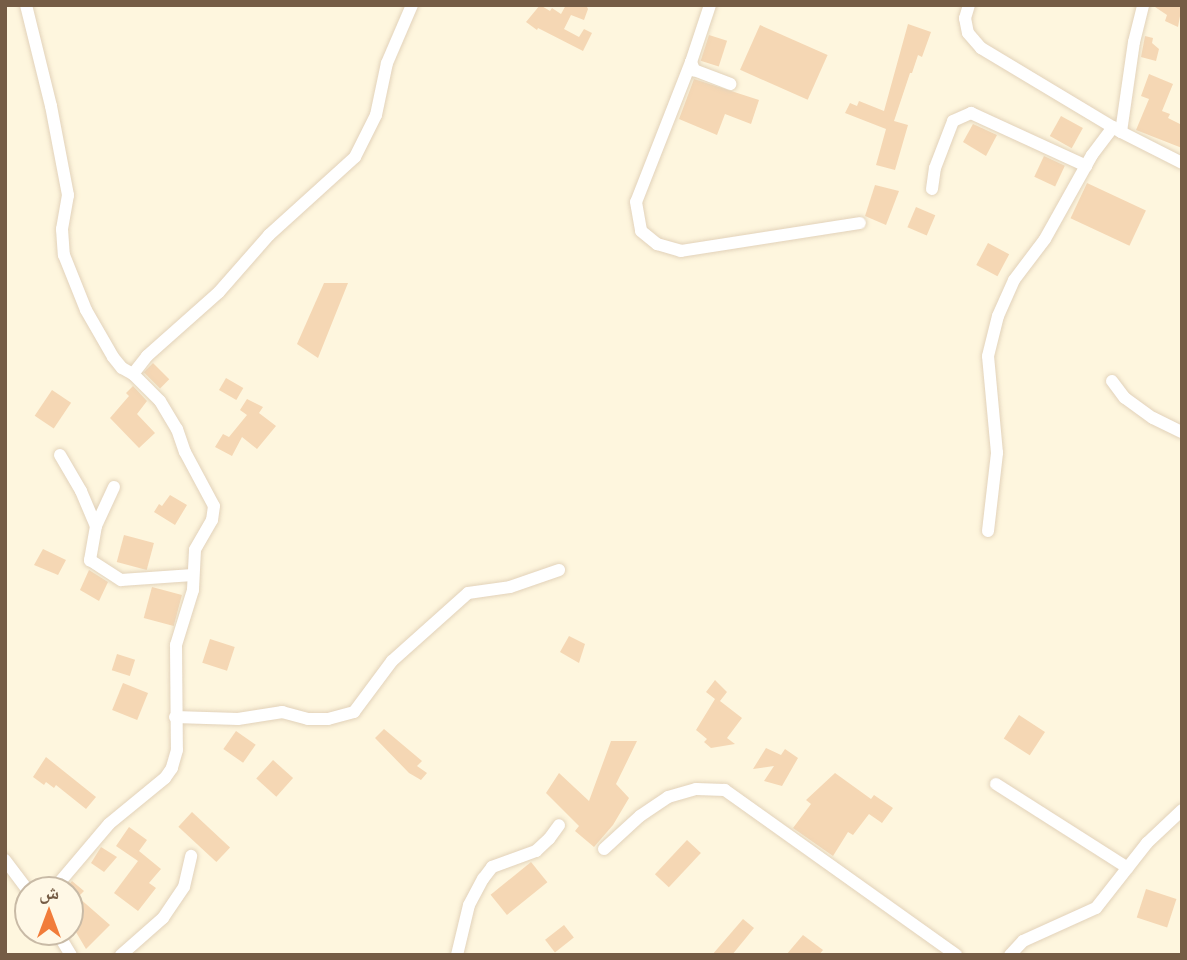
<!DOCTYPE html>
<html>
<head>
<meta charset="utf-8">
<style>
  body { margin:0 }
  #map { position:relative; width:1187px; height:960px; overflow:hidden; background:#fef6de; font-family:"Golos Text","Noto Naskh Arabic",sans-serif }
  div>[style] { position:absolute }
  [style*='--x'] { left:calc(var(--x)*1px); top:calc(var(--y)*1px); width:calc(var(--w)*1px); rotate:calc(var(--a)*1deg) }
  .building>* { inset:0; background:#f5d7b4; transform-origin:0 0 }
  .roads { filter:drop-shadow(0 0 2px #e2d2ba) drop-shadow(0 0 2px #e2d2ba) }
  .minor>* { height:12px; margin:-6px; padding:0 6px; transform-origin:6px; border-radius:6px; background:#fff }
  span { translate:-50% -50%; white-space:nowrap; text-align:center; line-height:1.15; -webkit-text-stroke:6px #fff8e6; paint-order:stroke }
  .frame { position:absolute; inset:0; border:7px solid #755c45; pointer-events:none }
  .north { position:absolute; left:14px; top:876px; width:70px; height:70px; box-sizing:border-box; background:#fff8e6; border:2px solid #c8baa6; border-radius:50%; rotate:0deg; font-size:19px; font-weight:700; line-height:28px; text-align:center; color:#755c45 }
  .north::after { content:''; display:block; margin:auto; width:24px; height:32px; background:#f17c3a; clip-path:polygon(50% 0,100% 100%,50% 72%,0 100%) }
</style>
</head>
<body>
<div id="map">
  <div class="building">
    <div style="clip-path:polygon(540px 5px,550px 11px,552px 8px,561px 14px,566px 5px,586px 5px,588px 9px,584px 20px,571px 15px,564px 29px,579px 37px,584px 29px,592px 33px,583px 51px,538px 28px,537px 30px,526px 22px)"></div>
    <div style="clip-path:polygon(1152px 5px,1182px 5px,1178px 27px,1165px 21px,1167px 15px)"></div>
    <div style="clip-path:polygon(908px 24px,931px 32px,922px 57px,918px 55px,912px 73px,910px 73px,894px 121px,908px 125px,895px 170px,876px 165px,886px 129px,845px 113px,850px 103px,857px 106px,859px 101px,884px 111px)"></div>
    <div style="left:760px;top:25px;width:74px;height:49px;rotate:24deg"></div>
    <div style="left:709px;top:35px;width:19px;height:27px;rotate:18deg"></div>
    <div style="clip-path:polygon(1145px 36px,1153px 38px,1152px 43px,1159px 49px,1156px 61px,1141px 57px)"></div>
    <div style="clip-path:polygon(1149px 74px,1173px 84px,1162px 111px,1170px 114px,1168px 118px,1182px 125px,1182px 148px,1136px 130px,1149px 99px,1141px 96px)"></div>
    <div style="clip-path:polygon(694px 79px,759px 100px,751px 124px,725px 114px,717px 135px,679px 119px)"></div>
    <div style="left:1061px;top:116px;width:25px;height:23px;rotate:29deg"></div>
    <div style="clip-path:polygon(973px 124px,997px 135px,986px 156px,963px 142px)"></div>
    <div style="left:1044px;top:156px;width:23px;height:23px;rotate:25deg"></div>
    <div style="left:1087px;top:183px;width:65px;height:39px;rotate:25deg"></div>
    <div style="clip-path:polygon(875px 185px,899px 191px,886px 225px,865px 216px)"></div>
    <div style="left:916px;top:207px;width:21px;height:22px;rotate:23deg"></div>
    <div style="left:988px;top:243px;width:24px;height:25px;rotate:28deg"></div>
    <div style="clip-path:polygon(324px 283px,348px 283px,318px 358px,297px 344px)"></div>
    <div style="left:153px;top:363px;width:23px;height:13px;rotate:45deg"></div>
    <div style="left:226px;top:378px;width:20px;height:14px;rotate:30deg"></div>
    <div style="clip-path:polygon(133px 386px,147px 401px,137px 414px,155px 433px,139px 448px,110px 418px,129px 396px,126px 393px)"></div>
    <div style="left:52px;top:390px;width:23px;height:31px;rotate:34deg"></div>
    <div style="clip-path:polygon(247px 399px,263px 407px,259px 413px,276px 426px,257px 449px,242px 437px,232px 456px,215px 447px,223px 434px,229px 437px,247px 415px,240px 410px)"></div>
    <div style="clip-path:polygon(170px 495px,187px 505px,175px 525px,154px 512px,159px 504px,162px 506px)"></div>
    <div style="left:124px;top:535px;width:31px;height:28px;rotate:15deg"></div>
    <div style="clip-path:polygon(43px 549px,66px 560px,58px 575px,34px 565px)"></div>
    <div style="clip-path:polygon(89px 570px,108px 582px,99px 601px,80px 590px)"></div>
    <div style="left:152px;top:587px;width:31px;height:32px;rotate:15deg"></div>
    <div style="clip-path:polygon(569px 636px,585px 644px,579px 663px,560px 652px)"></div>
    <div style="left:210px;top:639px;width:26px;height:25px;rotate:18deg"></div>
    <div style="left:117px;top:654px;width:19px;height:17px;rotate:18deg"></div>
    <div style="clip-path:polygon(715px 680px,727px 692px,720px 701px,742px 718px,727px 738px,735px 744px,711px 748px,704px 742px,707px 739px,696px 730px,715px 699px,706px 692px)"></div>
    <div style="left:123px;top:683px;width:27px;height:29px;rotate:22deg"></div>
    <div style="left:1019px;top:715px;width:31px;height:28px;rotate:33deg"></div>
    <div style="clip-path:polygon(384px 729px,422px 761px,417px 766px,427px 773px,421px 780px,409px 773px,375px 738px)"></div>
    <div style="left:236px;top:731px;width:24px;height:22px;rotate:35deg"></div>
    <div style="clip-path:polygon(611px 741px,637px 741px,616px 784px,629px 798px,613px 825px,594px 847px,575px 831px,579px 826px,546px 793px,559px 773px,589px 801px)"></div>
    <div style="clip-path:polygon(766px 748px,781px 755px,785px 749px,798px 758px,782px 786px,764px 781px,774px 766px,753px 769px)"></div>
    <div style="clip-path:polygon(46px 757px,96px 797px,86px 809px,56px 785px,54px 788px,46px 782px,44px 785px,33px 777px)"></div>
    <div style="left:273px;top:760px;width:27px;height:25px;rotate:42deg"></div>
    <div style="clip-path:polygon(835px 773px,871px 799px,874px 795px,893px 808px,882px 823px,869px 814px,853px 835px,848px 832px,833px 856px,793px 828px,811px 804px,806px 800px)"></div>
    <div style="left:192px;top:812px;width:52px;height:20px;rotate:43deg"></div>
    <div style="clip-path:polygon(129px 827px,147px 840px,139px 851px,161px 869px,149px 883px,156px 888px,138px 911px,114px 893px,138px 861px,116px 846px)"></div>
    <div style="left:687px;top:840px;width:19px;height:47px;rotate:43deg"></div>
    <div style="clip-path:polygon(101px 847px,117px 857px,104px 872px,91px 863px)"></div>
    <div style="left:531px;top:862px;width:26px;height:52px;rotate:51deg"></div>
    <div style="clip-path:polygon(72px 881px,84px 891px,78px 897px,110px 925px,86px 949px,70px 922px,70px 890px,64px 890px)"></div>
    <div style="left:1146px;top:889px;width:32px;height:30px;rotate:18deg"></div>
    <div style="clip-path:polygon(743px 919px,754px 928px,732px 955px,712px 955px)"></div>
    <div style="left:564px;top:925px;width:16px;height:24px;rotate:52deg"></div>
    <div style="clip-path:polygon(803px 935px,823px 950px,819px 955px,786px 955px)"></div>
  </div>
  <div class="roads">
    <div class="minor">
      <div style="--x:26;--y:5;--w:104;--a:76.1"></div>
      <div style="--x:51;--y:106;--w:91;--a:79.2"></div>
      <div style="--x:68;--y:195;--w:35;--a:100"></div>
      <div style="--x:62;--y:229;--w:26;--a:86"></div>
      <div style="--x:64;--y:255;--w:59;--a:68.2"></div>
      <div style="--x:86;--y:310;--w:54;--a:60.1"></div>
      <div style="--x:113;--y:357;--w:14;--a:51"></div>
      <div style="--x:122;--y:368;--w:13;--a:29"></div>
      <div style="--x:133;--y:374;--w:38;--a:45"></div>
      <div style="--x:160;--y:401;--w:33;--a:59"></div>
      <div style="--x:177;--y:429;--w:24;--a:71"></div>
      <div style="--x:185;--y:452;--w:61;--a:61.8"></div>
      <div style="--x:214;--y:506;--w:14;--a:98"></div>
      <div style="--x:212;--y:520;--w:34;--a:120"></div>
      <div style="--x:195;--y:550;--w:40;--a:92.9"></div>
      <div style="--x:193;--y:590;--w:58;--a:107.2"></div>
      <div style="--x:176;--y:645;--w:105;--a:89.5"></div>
      <div style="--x:177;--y:750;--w:19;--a:106"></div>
      <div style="--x:172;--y:768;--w:12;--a:125"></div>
      <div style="--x:165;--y:778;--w:72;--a:140.6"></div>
      <div style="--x:109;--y:824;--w:87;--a:130.3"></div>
      <div style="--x:710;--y:5;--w:60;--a:108.4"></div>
      <div style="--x:691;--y:62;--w:9;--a:69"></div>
      <div style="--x:694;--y:70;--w:39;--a:21"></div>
      <div style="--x:969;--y:5;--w:14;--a:107"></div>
      <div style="--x:965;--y:18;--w:15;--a:79"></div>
      <div style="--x:968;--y:33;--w:20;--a:49"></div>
      <div style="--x:981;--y:48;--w:163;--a:31"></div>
      <div style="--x:1121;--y:132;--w:68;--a:26.9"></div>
      <div style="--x:691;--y:62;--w:150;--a:111.4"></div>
      <div style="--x:636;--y:202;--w:29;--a:80"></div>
      <div style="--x:641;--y:231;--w:21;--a:39"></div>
      <div style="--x:657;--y:244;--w:25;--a:16"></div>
      <div style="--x:681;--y:251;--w:181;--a:-8.9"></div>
      <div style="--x:1121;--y:132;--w:91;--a:-81.8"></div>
      <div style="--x:1134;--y:42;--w:38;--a:-76"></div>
      <div style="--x:932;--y:189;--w:21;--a:-82"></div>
      <div style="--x:935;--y:168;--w:50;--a:-69"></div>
      <div style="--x:953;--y:121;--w:20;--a:-24"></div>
      <div style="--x:971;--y:113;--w:127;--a:24.7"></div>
      <div style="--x:133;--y:374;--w:23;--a:-52"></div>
      <div style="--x:147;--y:356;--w:96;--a:-41.6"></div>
      <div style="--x:219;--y:292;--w:76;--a:-48.7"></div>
      <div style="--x:269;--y:235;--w:116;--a:-42.2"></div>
      <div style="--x:355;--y:157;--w:47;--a:-63.4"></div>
      <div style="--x:376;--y:115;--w:53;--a:-78.1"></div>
      <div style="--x:387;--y:63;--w:63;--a:-66.7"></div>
      <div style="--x:1112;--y:381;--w:21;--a:53"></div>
      <div style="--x:1125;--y:398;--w:34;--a:36"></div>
      <div style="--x:1153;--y:418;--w:32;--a:26"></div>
      <div style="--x:60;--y:455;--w:42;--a:59.7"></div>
      <div style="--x:81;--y:491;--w:38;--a:67"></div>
      <div style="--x:114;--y:487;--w:43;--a:114.8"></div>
      <div style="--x:96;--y:526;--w:35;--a:100"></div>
      <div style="--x:90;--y:560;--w:37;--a:33"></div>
      <div style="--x:121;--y:580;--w:72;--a:-4"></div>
      <div style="--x:988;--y:531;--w:79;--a:-83.4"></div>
      <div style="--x:997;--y:453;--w:97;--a:-95.3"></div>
      <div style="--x:988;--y:356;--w:41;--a:-76"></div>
      <div style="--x:998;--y:316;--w:39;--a:-66"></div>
      <div style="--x:1014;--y:280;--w:51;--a:-52.9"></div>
      <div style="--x:1045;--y:239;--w:96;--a:-60.8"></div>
      <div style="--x:1092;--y:155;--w:35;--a:-53"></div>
      <div style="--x:175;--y:717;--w:63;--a:1.8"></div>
      <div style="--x:238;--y:719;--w:45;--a:-9"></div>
      <div style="--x:282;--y:712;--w:27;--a:15"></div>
      <div style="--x:308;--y:719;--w:20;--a:0"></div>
      <div style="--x:328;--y:719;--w:27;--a:-15"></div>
      <div style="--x:354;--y:712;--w:64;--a:-53.3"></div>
      <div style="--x:392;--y:661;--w:102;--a:-41.8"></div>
      <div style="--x:468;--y:593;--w:42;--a:-8.1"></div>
      <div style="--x:510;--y:587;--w:52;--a:-19.1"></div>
      <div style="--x:996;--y:784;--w:156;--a:32.5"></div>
      <div style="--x:604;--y:849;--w:49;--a:-42.5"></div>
      <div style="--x:640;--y:816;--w:34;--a:-34"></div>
      <div style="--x:668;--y:797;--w:29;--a:-16"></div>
      <div style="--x:696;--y:789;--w:29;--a:2"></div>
      <div style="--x:725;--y:790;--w:284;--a:35.5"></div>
      <div style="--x:5;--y:860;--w:38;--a:53"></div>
      <div style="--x:57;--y:932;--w:27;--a:59"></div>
      <div style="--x:121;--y:955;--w:56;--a:-41.4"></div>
      <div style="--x:163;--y:918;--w:37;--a:-56"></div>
      <div style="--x:184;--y:887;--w:32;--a:-77"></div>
      <div style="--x:457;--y:955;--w:51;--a:-76.5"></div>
      <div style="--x:469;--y:905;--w:30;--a:-62"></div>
      <div style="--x:483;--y:879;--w:15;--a:-53"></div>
      <div style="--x:492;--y:867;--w:47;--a:-20"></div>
      <div style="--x:536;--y:851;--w:18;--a:-43"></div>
      <div style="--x:549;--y:839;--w:17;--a:-54"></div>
      <div style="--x:1010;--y:955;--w:19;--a:-47"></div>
      <div style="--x:1023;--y:941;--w:80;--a:-24.3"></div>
      <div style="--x:1096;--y:908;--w:83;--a:-51.9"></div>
      <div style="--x:1147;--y:843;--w:48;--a:-43.3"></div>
    </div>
  </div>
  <div class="frame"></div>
  <div class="north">ش</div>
</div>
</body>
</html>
